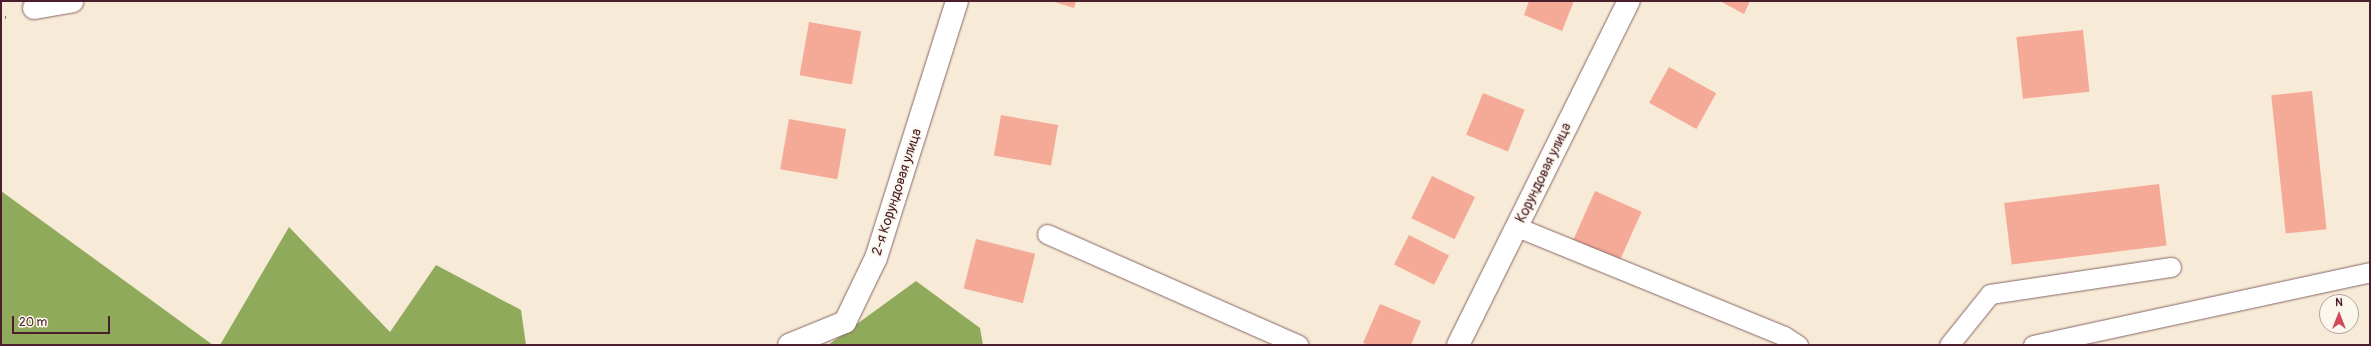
<!DOCTYPE html>
<html>
<head>
<meta charset="utf-8">
<style>
  body { margin:0 }
  #map { position:relative; width:2371px; height:346px; overflow:hidden; background:#f7ebd7; font-family:Pangolin,sans-serif }
  div>[style] { position:absolute }
  [style*='--x'] { left:calc(var(--x)*1px); top:calc(var(--y)*1px); width:calc(var(--w)*1px); rotate:calc(var(--a)*1deg) }
  .forest>* { inset:0; background:#90aa5c }
  .building>* { inset:0; background:#f5aa98; transform-origin:0 0 }
  .path>* { height:2.5px; margin-top:-1.25px; transform-origin:0; background:repeating-linear-gradient(90deg,#876667 0 1px,transparent 0 4px) }
  .roads { filter:drop-shadow(0 0 1px #876667) drop-shadow(0 0 1px #876667) }
  .service>* { height:19px; margin:-9.5px; padding:0 9.5px; transform-origin:9.5px; border-radius:9.5px; background:#fff }
  .minor>* { height:22px; margin:-11px; padding:0 11px; transform-origin:11px; border-radius:11px; background:#fff }
  span { translate:-50% -50%; white-space:nowrap; text-align:center; line-height:1.15; -webkit-text-stroke:4px #fbf7ec; paint-order:stroke }
  .street-label { font-size:14px; color:#4a1f2b }
  .frame { position:absolute; inset:0; border:2px solid #4a1f2b; pointer-events:none }
  .north { position:absolute; left:2319px; top:294px; width:40px; height:40px; box-sizing:border-box; background:#fbf7ec; border:1px solid #b4a19f; border-radius:50%; rotate:0deg; font-size:11px; font-weight:700; line-height:16px; text-align:center; color:#4a1f2b }
  .north::after { content:''; display:block; margin:auto; width:14px; height:18px; background:#d1495b; clip-path:polygon(50% 0,100% 100%,50% 72%,0 100%) }
  .scale { position:absolute; left:12px; top:316px; width:98px; height:18px; box-sizing:border-box; border:2px solid #4a1f2b; border-top:0; padding-left:5px; font-size:12px; line-height:14px; white-space:nowrap; color:#4a1f2b; -webkit-text-stroke:3px #fbf7ec; paint-order:stroke }
</style>
</head>
<body>
<div id="map">
  <div class="forest">
    <div style="clip-path:polygon(1px 191px,213px 345px,1px 345px)"></div>
    <div style="clip-path:polygon(289px 227px,390px 332px,436px 265px,521px 310px,526px 345px,220px 345px)"></div>
    <div style="clip-path:polygon(916px 281px,980px 328px,983px 345px,828px 345px)"></div>
  </div>
  <div class="building">
    <div style="clip-path:polygon(1051px 1px,1076px 1px,1074px 8px)"></div>
    <div style="clip-path:polygon(1529px 1px,1574px 1px,1562px 31px,1524px 15px)"></div>
    <div style="clip-path:polygon(1720px 1px,1750px 1px,1744px 14px)"></div>
    <div style="left:809px;top:22px;width:53px;height:54px;rotate:10deg"></div>
    <div style="left:2083px;top:30px;width:62px;height:67px;rotate:84deg"></div>
    <div style="left:1669px;top:67px;width:54px;height:41px;rotate:29deg"></div>
    <div style="left:2312px;top:91px;width:139px;height:41px;rotate:84deg"></div>
    <div style="left:1483px;top:93px;width:45px;height:45px;rotate:22deg"></div>
    <div style="left:1001px;top:115px;width:58px;height:41px;rotate:10deg"></div>
    <div style="left:789px;top:119px;width:58px;height:51px;rotate:10deg"></div>
    <div style="left:1432px;top:176px;width:48px;height:47px;rotate:26deg"></div>
    <div style="left:2159px;top:184px;width:62px;height:156px;rotate:83deg"></div>
    <div style="left:1595px;top:191px;width:51px;height:53px;rotate:24deg"></div>
    <div style="left:1409px;top:235px;width:45px;height:33px;rotate:27deg"></div>
    <div style="left:976px;top:239px;width:61px;height:51px;rotate:14deg"></div>
    <div style="clip-path:polygon(1380px 304px,1421px 321px,1411px 345px,1369px 345px,1363px 343px)"></div>
  </div>
  <div class="path">
    <div style="--x:1;--y:18;--w:7;--a:-16"></div>
  </div>
  <div class="roads">
    <div class="service">
      <div style="--x:1517;--y:227;--w:288;--a:22.2"></div>
      <div style="--x:1784;--y:336;--w:17;--a:33"></div>
      <div style="--x:1047;--y:234;--w:275;--a:23.8"></div>
      <div style="--x:1949;--y:345;--w:65;--a:-51.2"></div>
      <div style="--x:1990;--y:294;--w:183;--a:-8.5"></div>
      <div style="--x:2033;--y:345;--w:345;--a:-12.2"></div>
    </div>
    <div class="minor">
      <div style="--x:34;--y:8;--w:39;--a:-10"></div>
      <div style="--x:789;--y:345;--w:61;--a:-22.3"></div>
      <div style="--x:845;--y:322;--w:71;--a:-64.2"></div>
      <div style="--x:876;--y:258;--w:269;--a:-72.5"></div>
      <div style="--x:1458;--y:345;--w:384;--a:-63.6"></div>
    </div>
  </div>
  <div class="street-label">
    <span style="left:1544px;top:173px;rotate:-64deg">Корундовая улица</span>
    <span style="left:897px;top:192px;rotate:-72deg">2-я Корундовая улица</span>
  </div>
  <div class="frame"></div>
  <div class="north">N</div>
  <div class="scale">20 m</div>
</div>
</body>
</html>
